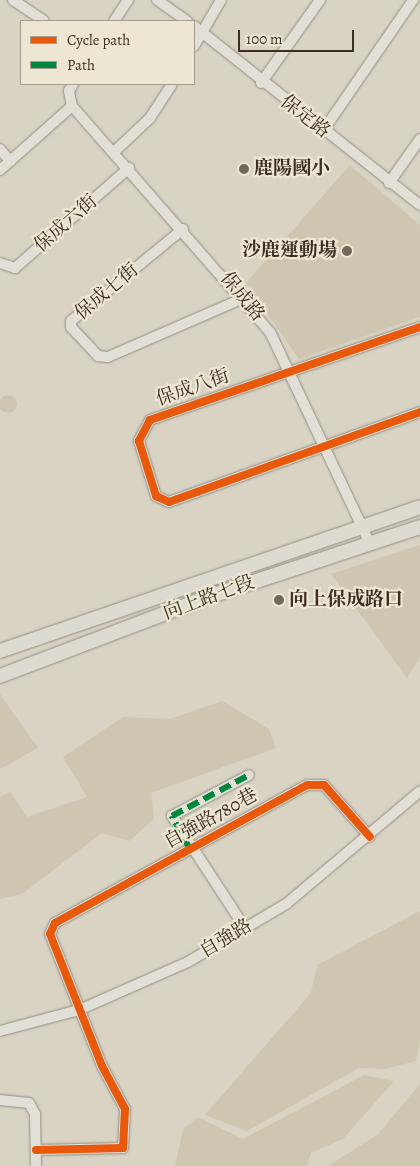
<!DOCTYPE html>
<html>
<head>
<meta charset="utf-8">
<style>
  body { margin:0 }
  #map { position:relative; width:420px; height:1166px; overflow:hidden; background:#d8d3c3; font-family:Alegreya,"Noto Serif TC",serif }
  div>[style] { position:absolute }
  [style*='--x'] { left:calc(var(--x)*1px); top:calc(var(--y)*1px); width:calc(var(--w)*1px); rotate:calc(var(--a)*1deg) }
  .green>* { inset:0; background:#cec6b0 }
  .round { border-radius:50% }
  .roads { filter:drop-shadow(0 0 1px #938e84) drop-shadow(0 0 1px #938e84) }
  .minor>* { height:10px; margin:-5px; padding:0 5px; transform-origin:5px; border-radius:5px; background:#e2dfd7 }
  .major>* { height:14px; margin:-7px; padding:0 7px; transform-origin:7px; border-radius:7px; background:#dddad0 }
  .quiet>* { height:6px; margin-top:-3px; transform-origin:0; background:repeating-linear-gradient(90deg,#00873e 0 12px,transparent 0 18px) }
  .cycleway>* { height:8px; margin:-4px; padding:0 4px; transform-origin:4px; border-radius:4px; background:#e8590c }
  .dots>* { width:14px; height:14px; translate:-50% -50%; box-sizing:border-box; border:2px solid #ece6d2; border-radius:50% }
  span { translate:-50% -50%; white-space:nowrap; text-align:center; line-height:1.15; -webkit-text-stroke:4.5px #ece6d2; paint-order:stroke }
  .street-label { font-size:19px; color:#3b2f20 }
  .poi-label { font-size:19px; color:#3b2f20; font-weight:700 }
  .left { translate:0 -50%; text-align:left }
  .right { translate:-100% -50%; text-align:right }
  .legend { position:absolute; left:20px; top:20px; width:175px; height:65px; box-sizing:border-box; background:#ece6d2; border:1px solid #a59d8b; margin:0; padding:6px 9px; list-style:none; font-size:15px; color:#3b2f20 }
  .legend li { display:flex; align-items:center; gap:10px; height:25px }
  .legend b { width:25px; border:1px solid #a59d8b }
  .scale { position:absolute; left:238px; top:30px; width:116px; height:22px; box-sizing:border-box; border:2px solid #3b2f20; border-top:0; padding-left:6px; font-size:15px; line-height:18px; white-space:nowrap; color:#3b2f20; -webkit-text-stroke:4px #ece6d2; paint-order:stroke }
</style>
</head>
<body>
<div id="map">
  <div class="green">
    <div style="clip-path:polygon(350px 165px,420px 225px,420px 317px,299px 359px,246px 283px)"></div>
    <div class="round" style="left:-1px;top:395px;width:18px;height:18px"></div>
    <div style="clip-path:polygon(420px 545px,420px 657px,407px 678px,331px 574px)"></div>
    <div style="clip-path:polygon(0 694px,38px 748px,0 769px)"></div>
    <div style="clip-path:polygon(222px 701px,269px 729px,276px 748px,151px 793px,154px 819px,129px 841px,102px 833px,22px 894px,0 899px,0 797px,10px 792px,27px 817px,87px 797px,63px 757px,123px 717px,170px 719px)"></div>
    <div style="clip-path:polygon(420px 911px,420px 1039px,416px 1061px,385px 1069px,359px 1068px,247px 1131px,205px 1115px,311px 993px,317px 965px)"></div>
    <div style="clip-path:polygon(364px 1075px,394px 1081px,343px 1139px,311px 1153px,307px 1166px,175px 1166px,183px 1129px,198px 1117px,243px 1139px)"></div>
    <div style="clip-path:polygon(420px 1084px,420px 1166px,328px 1166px,377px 1135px)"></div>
  </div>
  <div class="roads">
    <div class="minor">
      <div style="--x:13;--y:0;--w:37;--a:34"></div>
      <div style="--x:157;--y:0;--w:37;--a:35"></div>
      <div style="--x:114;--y:21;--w:25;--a:-56"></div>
      <div style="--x:194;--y:26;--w:288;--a:38.4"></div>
      <div style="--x:194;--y:46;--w:53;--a:-59.6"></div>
      <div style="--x:261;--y:83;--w:102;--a:-54.6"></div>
      <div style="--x:73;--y:84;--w:8;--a:120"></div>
      <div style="--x:69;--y:91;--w:15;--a:79"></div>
      <div style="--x:72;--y:106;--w:300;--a:48.8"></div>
      <div style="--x:270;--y:332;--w:234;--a:64.7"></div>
      <div style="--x:323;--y:131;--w:159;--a:-55.5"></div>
      <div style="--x:0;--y:149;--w:16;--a:50"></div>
      <div style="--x:115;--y:151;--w:48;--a:-43.3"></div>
      <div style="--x:150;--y:118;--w:40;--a:-57.1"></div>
      <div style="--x:0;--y:170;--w:96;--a:-41.6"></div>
      <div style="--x:389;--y:183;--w:54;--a:-54.8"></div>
      <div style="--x:183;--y:229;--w:145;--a:140.6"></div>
      <div style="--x:71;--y:321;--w:6;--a:90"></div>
      <div style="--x:71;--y:327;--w:40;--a:47"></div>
      <div style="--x:98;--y:356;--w:10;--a:6"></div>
      <div style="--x:108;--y:357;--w:148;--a:-23.5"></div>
      <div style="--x:0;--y:263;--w:16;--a:18"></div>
      <div style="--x:15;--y:268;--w:152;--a:-41.3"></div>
      <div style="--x:420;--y:327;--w:286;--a:161"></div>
      <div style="--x:150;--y:420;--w:24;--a:118"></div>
      <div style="--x:139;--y:441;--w:58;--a:72.8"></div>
      <div style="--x:156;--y:496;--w:14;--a:25"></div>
      <div style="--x:169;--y:502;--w:267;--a:-19.7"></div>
      <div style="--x:245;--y:928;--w:134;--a:-123.1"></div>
      <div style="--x:172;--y:816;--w:87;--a:-28"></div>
      <div style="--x:0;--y:1031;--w:82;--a:-14.9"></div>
      <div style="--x:79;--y:1010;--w:119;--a:-23.8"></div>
      <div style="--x:188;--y:962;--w:114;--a:-30.6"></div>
      <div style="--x:286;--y:904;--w:175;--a:-40.1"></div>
      <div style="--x:0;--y:1100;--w:29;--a:6"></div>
      <div style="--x:29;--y:1103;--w:13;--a:61"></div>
      <div style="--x:35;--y:1114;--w:52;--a:88.9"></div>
      <div style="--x:36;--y:1150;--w:87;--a:-1.3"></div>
      <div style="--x:123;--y:1148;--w:39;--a:-87"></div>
      <div style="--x:125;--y:1109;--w:49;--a:-118.1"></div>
      <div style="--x:102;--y:1066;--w:142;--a:-111.5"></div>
      <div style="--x:50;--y:934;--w:12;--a:-66"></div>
      <div style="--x:55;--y:923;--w:287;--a:-28.7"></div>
      <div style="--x:307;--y:785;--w:17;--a:0"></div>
      <div style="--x:324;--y:785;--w:69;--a:48.5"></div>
    </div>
    <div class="major">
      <div style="--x:0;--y:651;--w:444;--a:-18.9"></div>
      <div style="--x:0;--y:676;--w:219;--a:-20.8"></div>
      <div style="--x:205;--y:598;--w:226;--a:-18.3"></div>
    </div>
  </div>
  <div class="quiet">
    <div style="--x:190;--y:849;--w:38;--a:-119"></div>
    <div style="--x:172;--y:816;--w:87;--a:-28"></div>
  </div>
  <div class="cycleway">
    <div style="--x:420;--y:327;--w:286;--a:161"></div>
    <div style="--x:150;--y:420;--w:24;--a:118"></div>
    <div style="--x:139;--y:441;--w:58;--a:72.8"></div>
    <div style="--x:156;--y:496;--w:14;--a:25"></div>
    <div style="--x:169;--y:502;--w:267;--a:-19.7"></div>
    <div style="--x:36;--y:1150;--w:87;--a:-1.3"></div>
    <div style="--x:123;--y:1148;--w:39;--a:-87"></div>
    <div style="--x:125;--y:1109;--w:49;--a:-118.1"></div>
    <div style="--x:102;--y:1066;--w:142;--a:-111.5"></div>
    <div style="--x:50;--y:934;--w:12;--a:-66"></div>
    <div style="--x:55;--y:923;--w:287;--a:-28.7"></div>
    <div style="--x:307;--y:785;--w:17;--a:0"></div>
    <div style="--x:324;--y:785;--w:69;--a:48.5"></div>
  </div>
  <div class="dots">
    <div style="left:244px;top:169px;background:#726859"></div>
    <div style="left:347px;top:251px;background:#726859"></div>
    <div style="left:279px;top:600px;background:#726859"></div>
  </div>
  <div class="street-label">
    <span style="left:305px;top:117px;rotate:38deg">保定路</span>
    <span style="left:66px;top:224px;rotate:-41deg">保成六街</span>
    <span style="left:107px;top:292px;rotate:-40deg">保成七街</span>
    <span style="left:242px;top:297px;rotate:51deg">保成路</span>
    <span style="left:193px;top:388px;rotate:-19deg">保成八街</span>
    <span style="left:209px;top:598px;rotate:-20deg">向上路七段</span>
    <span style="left:211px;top:819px;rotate:-29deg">自強路780巷</span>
    <span style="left:226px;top:939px;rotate:-31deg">自強路</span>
  </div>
  <div class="poi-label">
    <span class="left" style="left:254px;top:169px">鹿陽國小</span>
    <span class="right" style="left:337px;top:251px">沙鹿運動場</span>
    <span class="left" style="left:289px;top:600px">向上保成路口</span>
  </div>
  <ul class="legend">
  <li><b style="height:6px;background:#e8590c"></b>Cycle path</li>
  <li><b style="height:6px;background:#00873e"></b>Path</li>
  </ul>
  <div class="scale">100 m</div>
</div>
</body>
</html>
